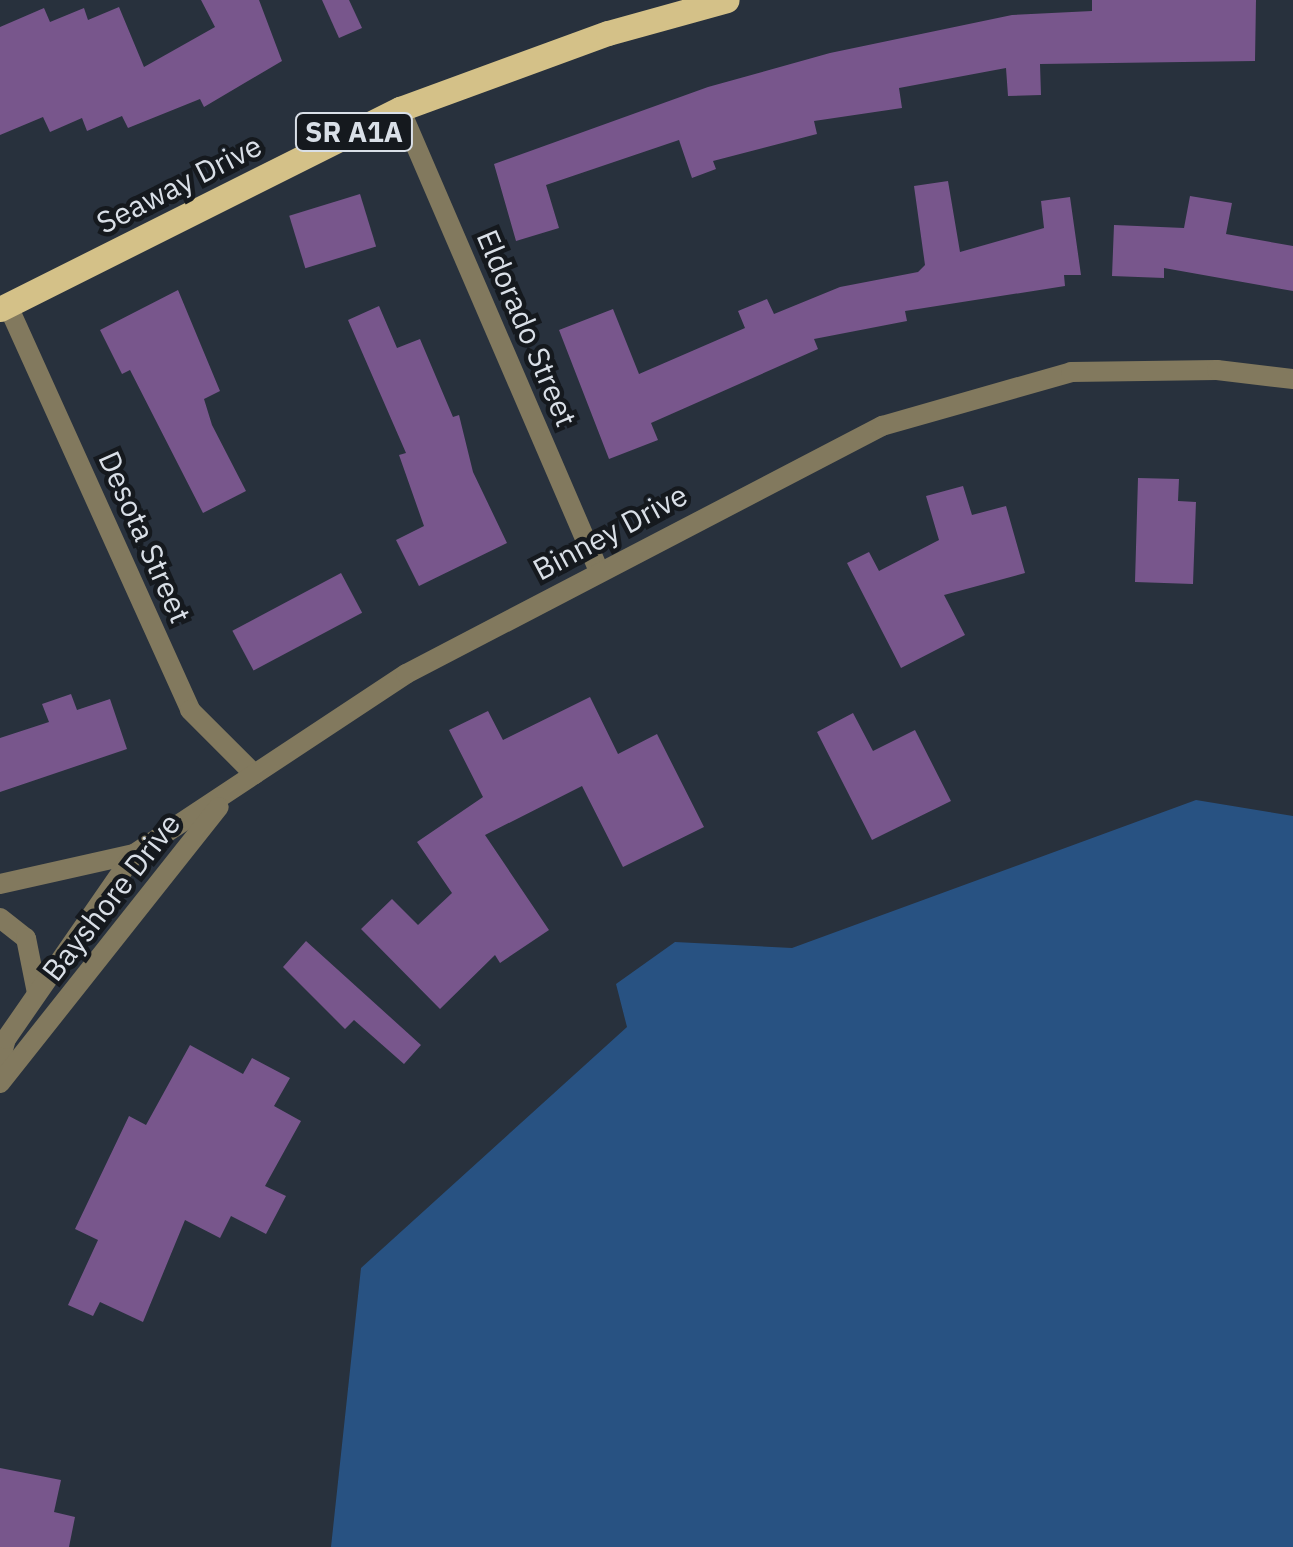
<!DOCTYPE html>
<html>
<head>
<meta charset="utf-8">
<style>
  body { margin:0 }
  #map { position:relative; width:1293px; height:1547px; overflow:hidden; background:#28313d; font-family:"IBM Plex Sans",sans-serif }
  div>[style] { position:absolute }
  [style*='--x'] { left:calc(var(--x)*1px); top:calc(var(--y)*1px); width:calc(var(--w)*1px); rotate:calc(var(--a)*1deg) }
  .water>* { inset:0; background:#285282 }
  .building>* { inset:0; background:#78568c; transform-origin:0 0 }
  .minor>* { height:20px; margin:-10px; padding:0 10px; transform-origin:10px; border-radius:10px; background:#82795e }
  .primary>* { height:25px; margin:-12.5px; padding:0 12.5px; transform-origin:12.5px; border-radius:12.5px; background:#d4c188 }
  span { translate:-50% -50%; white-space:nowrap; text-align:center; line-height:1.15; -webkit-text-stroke:9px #15191e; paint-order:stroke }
  .shield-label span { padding:2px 8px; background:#15191e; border:2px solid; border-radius:8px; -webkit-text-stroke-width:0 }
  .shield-label { font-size:28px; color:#d9dfe7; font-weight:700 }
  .street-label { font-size:30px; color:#d9dfe7 }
</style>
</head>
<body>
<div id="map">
  <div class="water">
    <div style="clip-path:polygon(1196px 800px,1293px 816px,1293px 1547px,331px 1547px,361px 1268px,627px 1027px,616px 984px,675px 942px,792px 948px)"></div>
  </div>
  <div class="building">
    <div style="clip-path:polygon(201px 0,259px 0,282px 61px,204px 107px,200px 99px,128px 128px,122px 116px,87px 131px,82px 118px,50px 132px,43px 117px,0 135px,0 27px,44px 8px,50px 22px,84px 8px,88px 20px,119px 7px,144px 67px,215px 27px)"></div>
    <div style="clip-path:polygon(322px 0,349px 0,362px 28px,339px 38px)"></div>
    <div style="clip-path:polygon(1092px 0,1256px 0,1255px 61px,1040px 64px,1041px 95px,1008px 96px,1006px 68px,899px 88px,902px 108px,814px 121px,817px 134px,713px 161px,716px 169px,692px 178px,679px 140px,546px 185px,559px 228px,516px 241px,494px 164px,708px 87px,830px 53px,1012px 15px,1092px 11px)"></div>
    <div style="clip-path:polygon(948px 181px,960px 252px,1044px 228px,1041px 201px,1070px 197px,1081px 275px,1064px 275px,1065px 286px,905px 311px,907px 321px,814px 339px,818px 349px,651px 423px,658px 440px,609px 459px,559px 330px,613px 309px,639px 374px,745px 328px,738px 311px,767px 299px,774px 314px,840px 287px,918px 272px,925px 265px,914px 186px)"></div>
    <div style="left:360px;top:194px;width:55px;height:74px;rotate:73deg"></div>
    <div style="clip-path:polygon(1190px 196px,1232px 203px,1226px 234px,1293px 246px,1293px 291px,1164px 268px,1164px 278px,1112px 276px,1114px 225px,1184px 228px)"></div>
    <div style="clip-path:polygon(178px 290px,220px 391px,204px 399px,212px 425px,246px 491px,203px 513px,130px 370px,122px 374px,100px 330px)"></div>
    <div style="clip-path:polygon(379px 306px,397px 348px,420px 339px,453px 417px,459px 415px,473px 472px,507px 543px,419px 586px,396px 540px,424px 526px,399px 455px,406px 453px,348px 320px)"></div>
    <div style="clip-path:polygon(1138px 478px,1179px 479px,1178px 501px,1196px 502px,1193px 584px,1135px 582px)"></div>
    <div style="clip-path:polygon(963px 486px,972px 515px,1006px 506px,1025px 573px,944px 595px,965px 635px,901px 668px,847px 563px,869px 552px,879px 571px,939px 540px,926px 496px)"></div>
    <div style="left:341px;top:573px;width:45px;height:123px;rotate:62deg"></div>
    <div style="clip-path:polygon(71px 694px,77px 710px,110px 699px,127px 749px,0 792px,0 738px,49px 722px,42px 704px)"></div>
    <div style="clip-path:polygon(590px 697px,618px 754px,657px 734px,704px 827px,623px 867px,582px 786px,485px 835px,549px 930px,500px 963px,495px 955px,440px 1009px,361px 929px,392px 899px,418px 925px,452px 893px,417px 842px,483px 797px,449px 730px,488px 711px,503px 740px)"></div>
    <div style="clip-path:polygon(853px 713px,873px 751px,915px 730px,951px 801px,872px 840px,817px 732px)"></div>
    <div style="clip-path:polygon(306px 941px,421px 1045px,404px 1064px,354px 1020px,345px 1029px,283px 967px)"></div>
    <div style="clip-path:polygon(190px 1045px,243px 1074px,252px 1058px,290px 1078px,274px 1106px,301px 1121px,265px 1186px,286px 1196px,266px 1234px,231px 1216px,220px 1238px,185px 1220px,143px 1322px,100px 1302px,93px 1316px,68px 1305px,98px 1240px,75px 1229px,129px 1116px,146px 1125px)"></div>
    <div style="clip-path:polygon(0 1468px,61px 1480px,54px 1512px,75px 1517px,69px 1547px,0 1547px)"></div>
  </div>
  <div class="minor">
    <div style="--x:400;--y:109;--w:503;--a:66.7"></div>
    <div style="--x:8;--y:306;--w:443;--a:65.7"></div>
    <div style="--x:190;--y:710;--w:91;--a:45"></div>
    <div style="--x:0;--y:884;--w:137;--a:-12.6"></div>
    <div style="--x:134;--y:854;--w:326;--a:-33.5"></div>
    <div style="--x:406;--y:674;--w:537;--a:-27.52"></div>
    <div style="--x:882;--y:426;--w:197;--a:-15.9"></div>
    <div style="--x:1071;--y:372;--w:146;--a:-0.8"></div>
    <div style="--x:1217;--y:370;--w:77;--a:6.8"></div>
    <div style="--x:0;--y:918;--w:33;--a:38"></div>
    <div style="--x:26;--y:938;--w:56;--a:78.7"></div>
    <div style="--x:0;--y:1061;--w:23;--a:-75"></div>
    <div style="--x:6;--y:1039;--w:225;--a:-55.3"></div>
    <div style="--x:0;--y:1083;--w:352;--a:-51.6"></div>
  </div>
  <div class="primary">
    <div style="--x:0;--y:309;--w:447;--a:-26.6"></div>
    <div style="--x:400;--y:109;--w:221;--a:-20.1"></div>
    <div style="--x:608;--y:33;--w:123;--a:-15.5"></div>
  </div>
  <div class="shield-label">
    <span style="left:354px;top:132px">SR A1A</span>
  </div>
  <div class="street-label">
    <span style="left:179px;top:184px;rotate:-27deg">Seaway Drive</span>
    <span style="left:527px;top:328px;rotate:67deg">Eldorado Street</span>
    <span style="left:610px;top:532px;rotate:-28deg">Binney Drive</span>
    <span style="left:145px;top:537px;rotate:66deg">Desota Street</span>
    <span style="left:111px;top:897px;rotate:-52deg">Bayshore Drive</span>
  </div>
</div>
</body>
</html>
